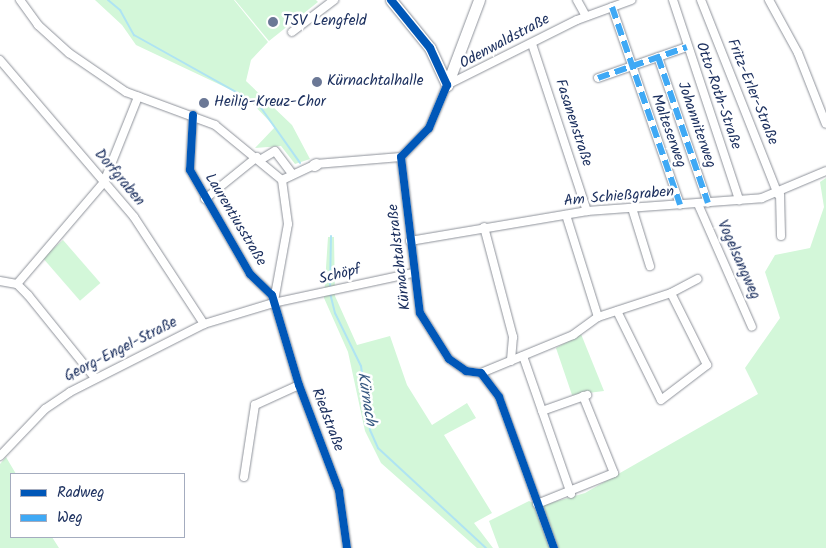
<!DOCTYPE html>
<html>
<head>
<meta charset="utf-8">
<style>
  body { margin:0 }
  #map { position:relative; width:826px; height:548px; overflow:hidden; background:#fff; font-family:Kalam,sans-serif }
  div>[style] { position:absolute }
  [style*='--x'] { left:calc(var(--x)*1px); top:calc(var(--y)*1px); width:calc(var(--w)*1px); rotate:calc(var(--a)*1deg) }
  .green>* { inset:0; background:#d3f7d9; transform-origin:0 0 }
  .stream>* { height:2px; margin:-1px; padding:0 1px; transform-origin:1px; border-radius:1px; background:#afe4f3 }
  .roads { filter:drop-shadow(0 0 1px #8e929a) drop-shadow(0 0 1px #8e929a) }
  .street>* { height:8px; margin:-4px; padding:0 4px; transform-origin:4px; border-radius:4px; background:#fff }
  .secondary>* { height:11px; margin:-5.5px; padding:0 5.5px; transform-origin:5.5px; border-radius:5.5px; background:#fff }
  .quiet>* { height:6px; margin-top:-3px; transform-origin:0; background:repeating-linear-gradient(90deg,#3fa9f5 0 12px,transparent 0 18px) }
  .cycleway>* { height:8px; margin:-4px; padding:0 4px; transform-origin:4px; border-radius:4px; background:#0057b8 }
  .dots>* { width:14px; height:14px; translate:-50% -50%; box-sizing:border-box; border:2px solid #fff; border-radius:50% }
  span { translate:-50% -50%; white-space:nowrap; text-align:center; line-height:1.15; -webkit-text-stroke:5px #fff; paint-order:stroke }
  .poi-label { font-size:15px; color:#1b2f5e }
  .left { translate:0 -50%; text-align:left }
  .street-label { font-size:15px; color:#1b2f5e }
  .water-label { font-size:16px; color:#385982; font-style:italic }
  .legend { position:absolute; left:10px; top:473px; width:175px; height:65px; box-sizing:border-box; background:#fff; border:1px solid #a4acbf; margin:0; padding:6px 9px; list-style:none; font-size:15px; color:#1b2f5e }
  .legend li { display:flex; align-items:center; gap:10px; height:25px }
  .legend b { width:25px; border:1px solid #a4acbf }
</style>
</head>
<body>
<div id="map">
  <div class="green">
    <div style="clip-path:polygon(95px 0,234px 0,268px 42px,251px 60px,246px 81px,292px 125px,310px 159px,295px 164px,281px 146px,255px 148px,275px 127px,246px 97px,136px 45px,122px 25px)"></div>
    <div style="clip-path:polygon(235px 0,316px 0,318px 2px,269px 41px)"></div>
    <div style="clip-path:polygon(826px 178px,826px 548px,499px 548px,489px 521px,529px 501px,540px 506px,585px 493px,758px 394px,745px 368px,780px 318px,765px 272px,775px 255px,810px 248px,824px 207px,820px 182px)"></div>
    <div style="clip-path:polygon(328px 237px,334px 237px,335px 296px,357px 345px,390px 336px,407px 385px,432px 425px,467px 403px,476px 418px,444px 435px,492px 513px,474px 523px,493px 548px,477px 548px,381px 463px,365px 431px,348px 352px,324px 298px)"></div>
    <div style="left:63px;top:240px;width:57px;height:27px;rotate:49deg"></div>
    <div style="clip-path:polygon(581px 334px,604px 391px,572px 395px,556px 348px)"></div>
    <div style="clip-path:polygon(6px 457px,16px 474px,11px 474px,11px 537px,52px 537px,59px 548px,0 548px,0 464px)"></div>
  </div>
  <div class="stream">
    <div style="--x:108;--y:0;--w:16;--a:40"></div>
    <div style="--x:120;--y:10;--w:29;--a:61"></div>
    <div style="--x:134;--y:35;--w:143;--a:29.2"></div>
    <div style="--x:259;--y:105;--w:71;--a:54.7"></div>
    <div style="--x:330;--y:288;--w:52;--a:-88.9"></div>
    <div style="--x:330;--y:293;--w:21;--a:76"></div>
    <div style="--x:335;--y:313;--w:59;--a:63.9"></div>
    <div style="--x:361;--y:366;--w:65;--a:82"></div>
    <div style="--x:370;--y:430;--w:20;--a:66"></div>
    <div style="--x:378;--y:448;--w:147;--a:42.8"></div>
  </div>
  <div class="roads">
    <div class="street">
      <div style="--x:20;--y:0;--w:31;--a:54"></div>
      <div style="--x:38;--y:25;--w:42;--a:42.1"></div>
      <div style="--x:69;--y:53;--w:69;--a:34.4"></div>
      <div style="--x:126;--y:92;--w:95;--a:20.3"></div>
      <div style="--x:215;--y:125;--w:87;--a:39.4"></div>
      <div style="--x:577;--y:0;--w:18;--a:61"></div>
      <div style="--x:673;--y:0;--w:211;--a:71.7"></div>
      <div style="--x:701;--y:0;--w:209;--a:68.4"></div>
      <div style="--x:769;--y:0;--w:60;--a:61.3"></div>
      <div style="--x:798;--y:53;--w:76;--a:68.5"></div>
      <div style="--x:612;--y:7;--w:209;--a:71"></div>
      <div style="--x:292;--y:32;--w:53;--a:-37.3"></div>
      <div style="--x:532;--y:44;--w:176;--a:71.8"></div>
      <div style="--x:658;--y:57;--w:154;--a:71.1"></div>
      <div style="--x:0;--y:60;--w:206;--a:49.5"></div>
      <div style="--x:134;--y:217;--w:128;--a:56.8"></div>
      <div style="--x:598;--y:78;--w:94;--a:-19.2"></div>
      <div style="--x:193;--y:115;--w:55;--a:93.1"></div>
      <div style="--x:190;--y:170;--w:120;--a:60"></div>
      <div style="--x:250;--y:274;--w:30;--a:44"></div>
      <div style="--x:272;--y:295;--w:94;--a:73.3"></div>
      <div style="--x:299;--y:385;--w:113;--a:69.3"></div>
      <div style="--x:339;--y:491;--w:58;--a:82"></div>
      <div style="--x:401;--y:157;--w:157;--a:83.1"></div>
      <div style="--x:420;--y:313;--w:54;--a:57.8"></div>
      <div style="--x:449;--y:359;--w:21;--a:35"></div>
      <div style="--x:466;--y:371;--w:15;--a:8"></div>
      <div style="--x:481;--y:373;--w:30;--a:53"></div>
      <div style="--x:499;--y:397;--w:161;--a:70"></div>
      <div style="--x:260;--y:160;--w:17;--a:-31"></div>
      <div style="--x:275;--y:151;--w:26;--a:53"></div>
      <div style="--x:316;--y:164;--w:85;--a:-4.7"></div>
      <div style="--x:401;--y:157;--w:40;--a:-46"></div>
      <div style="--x:429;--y:128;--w:47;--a:-67.3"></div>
      <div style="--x:447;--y:85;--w:145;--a:-26.6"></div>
      <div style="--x:577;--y:20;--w:58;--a:-20.3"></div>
      <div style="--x:780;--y:194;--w:42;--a:88.6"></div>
      <div style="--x:205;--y:199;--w:67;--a:-38.9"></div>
      <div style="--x:698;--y:204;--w:134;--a:66.3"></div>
      <div style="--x:632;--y:208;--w:61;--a:72.8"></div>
      <div style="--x:484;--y:227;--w:114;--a:75.2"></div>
      <div style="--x:513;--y:337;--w:24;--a:95"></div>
      <div style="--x:410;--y:241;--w:180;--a:-9.6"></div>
      <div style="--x:587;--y:211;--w:175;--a:-4.2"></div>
      <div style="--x:762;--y:198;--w:69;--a:-22.9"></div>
      <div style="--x:0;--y:281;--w:17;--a:10"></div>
      <div style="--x:17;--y:284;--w:16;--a:45"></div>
      <div style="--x:28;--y:295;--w:107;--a:51.1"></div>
      <div style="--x:17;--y:284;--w:134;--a:-49.5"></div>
      <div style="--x:104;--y:182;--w:92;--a:-68.2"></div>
      <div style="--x:274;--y:301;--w:78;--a:-79.7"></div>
      <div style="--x:288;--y:224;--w:44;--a:-97.8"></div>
      <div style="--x:282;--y:180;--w:35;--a:-25"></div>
      <div style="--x:617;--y:311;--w:99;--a:63.7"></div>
      <div style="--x:661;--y:400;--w:58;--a:-37.3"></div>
      <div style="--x:707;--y:365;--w:80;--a:-116.6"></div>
      <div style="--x:598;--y:317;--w:77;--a:-18.2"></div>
      <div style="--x:671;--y:293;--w:30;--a:-28"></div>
      <div style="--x:523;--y:356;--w:146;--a:70.8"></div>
      <div style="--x:481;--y:373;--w:100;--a:-22.4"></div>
      <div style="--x:573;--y:335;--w:31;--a:-36"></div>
      <div style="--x:598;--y:317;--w:107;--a:-107.4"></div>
      <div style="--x:542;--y:411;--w:48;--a:-19.6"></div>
      <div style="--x:0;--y:456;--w:65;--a:-46.2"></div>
      <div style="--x:45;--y:409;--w:30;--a:-34"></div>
      <div style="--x:70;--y:392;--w:150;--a:-26.9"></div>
      <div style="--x:204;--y:324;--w:72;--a:-16.9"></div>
      <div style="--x:273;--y:303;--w:143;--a:-12.1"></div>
      <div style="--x:244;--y:477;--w:73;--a:-81.3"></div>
      <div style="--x:255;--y:405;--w:48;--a:-24.4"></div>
      <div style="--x:537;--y:504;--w:83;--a:-21.9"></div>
      <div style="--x:614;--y:473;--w:83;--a:-111.9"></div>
    </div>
    <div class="secondary">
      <div style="--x:391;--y:0;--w:62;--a:50.9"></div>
      <div style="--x:430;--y:48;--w:41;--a:65.3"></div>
      <div style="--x:447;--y:85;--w:91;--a:-69.4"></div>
      <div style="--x:314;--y:165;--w:2;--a:-27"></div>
    </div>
  </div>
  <div class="quiet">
    <div style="--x:612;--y:7;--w:209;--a:71"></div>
    <div style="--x:658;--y:57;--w:154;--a:71.1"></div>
    <div style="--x:598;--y:78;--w:94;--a:-19.2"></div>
  </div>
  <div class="cycleway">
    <div style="--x:391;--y:0;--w:62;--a:50.9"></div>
    <div style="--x:430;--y:48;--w:41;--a:65.3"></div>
    <div style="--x:447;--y:85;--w:47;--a:112.7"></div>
    <div style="--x:429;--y:128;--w:40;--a:134"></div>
    <div style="--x:401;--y:157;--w:157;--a:83.1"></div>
    <div style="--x:420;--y:313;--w:54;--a:57.8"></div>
    <div style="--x:449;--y:359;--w:21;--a:35"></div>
    <div style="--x:466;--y:371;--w:15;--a:8"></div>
    <div style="--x:481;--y:373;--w:30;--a:53"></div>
    <div style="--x:499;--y:397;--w:161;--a:70"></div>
    <div style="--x:193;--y:115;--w:55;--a:93.1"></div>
    <div style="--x:190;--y:170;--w:120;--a:60"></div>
    <div style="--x:250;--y:274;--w:30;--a:44"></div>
    <div style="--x:272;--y:295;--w:94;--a:73.3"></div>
    <div style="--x:299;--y:385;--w:113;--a:69.3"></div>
    <div style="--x:339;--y:491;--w:58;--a:82"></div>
  </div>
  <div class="dots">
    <div style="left:273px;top:22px;background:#6b7896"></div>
    <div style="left:317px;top:82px;background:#6b7896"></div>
    <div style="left:204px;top:103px;background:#6b7896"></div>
  </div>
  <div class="poi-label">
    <span class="left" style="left:283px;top:22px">TSV Lengfeld</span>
    <span class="left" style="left:327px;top:82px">Kürnachtalhalle</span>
    <span class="left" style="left:214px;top:103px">Heilig-Kreuz-Chor</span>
  </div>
  <div class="street-label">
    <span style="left:505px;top:42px;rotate:-28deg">Odenwaldstraße</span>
    <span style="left:752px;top:92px;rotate:68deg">Fritz-Erler-Straße</span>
    <span style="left:718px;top:96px;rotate:71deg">Otto-Roth-Straße</span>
    <span style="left:573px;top:123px;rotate:72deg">Fasanenstraße</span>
    <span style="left:696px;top:125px;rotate:71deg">Johanniterweg</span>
    <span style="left:668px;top:131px;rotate:70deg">Malteserweg</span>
    <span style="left:119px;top:178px;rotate:50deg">Dorfgraben</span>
    <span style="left:619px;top:197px;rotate:-5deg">Am Schießgraben</span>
    <span style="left:235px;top:220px;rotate:59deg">Laurentiusstraße</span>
    <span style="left:400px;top:257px;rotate:-97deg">Kürnachtalstraße</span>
    <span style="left:738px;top:260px;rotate:66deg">Vogelsangweg</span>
    <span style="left:340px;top:275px;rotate:-14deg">Schöpf</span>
    <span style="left:121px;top:350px;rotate:-27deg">Georg-Engel-Straße</span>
    <span style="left:327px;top:420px;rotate:69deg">Riedstraße</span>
  </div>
  <div class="water-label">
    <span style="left:366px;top:399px;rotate:81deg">Kürnach</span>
  </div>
  <ul class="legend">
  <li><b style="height:6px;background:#0057b8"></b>Radweg</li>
  <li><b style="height:6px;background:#3fa9f5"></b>Weg</li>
  </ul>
</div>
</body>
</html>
